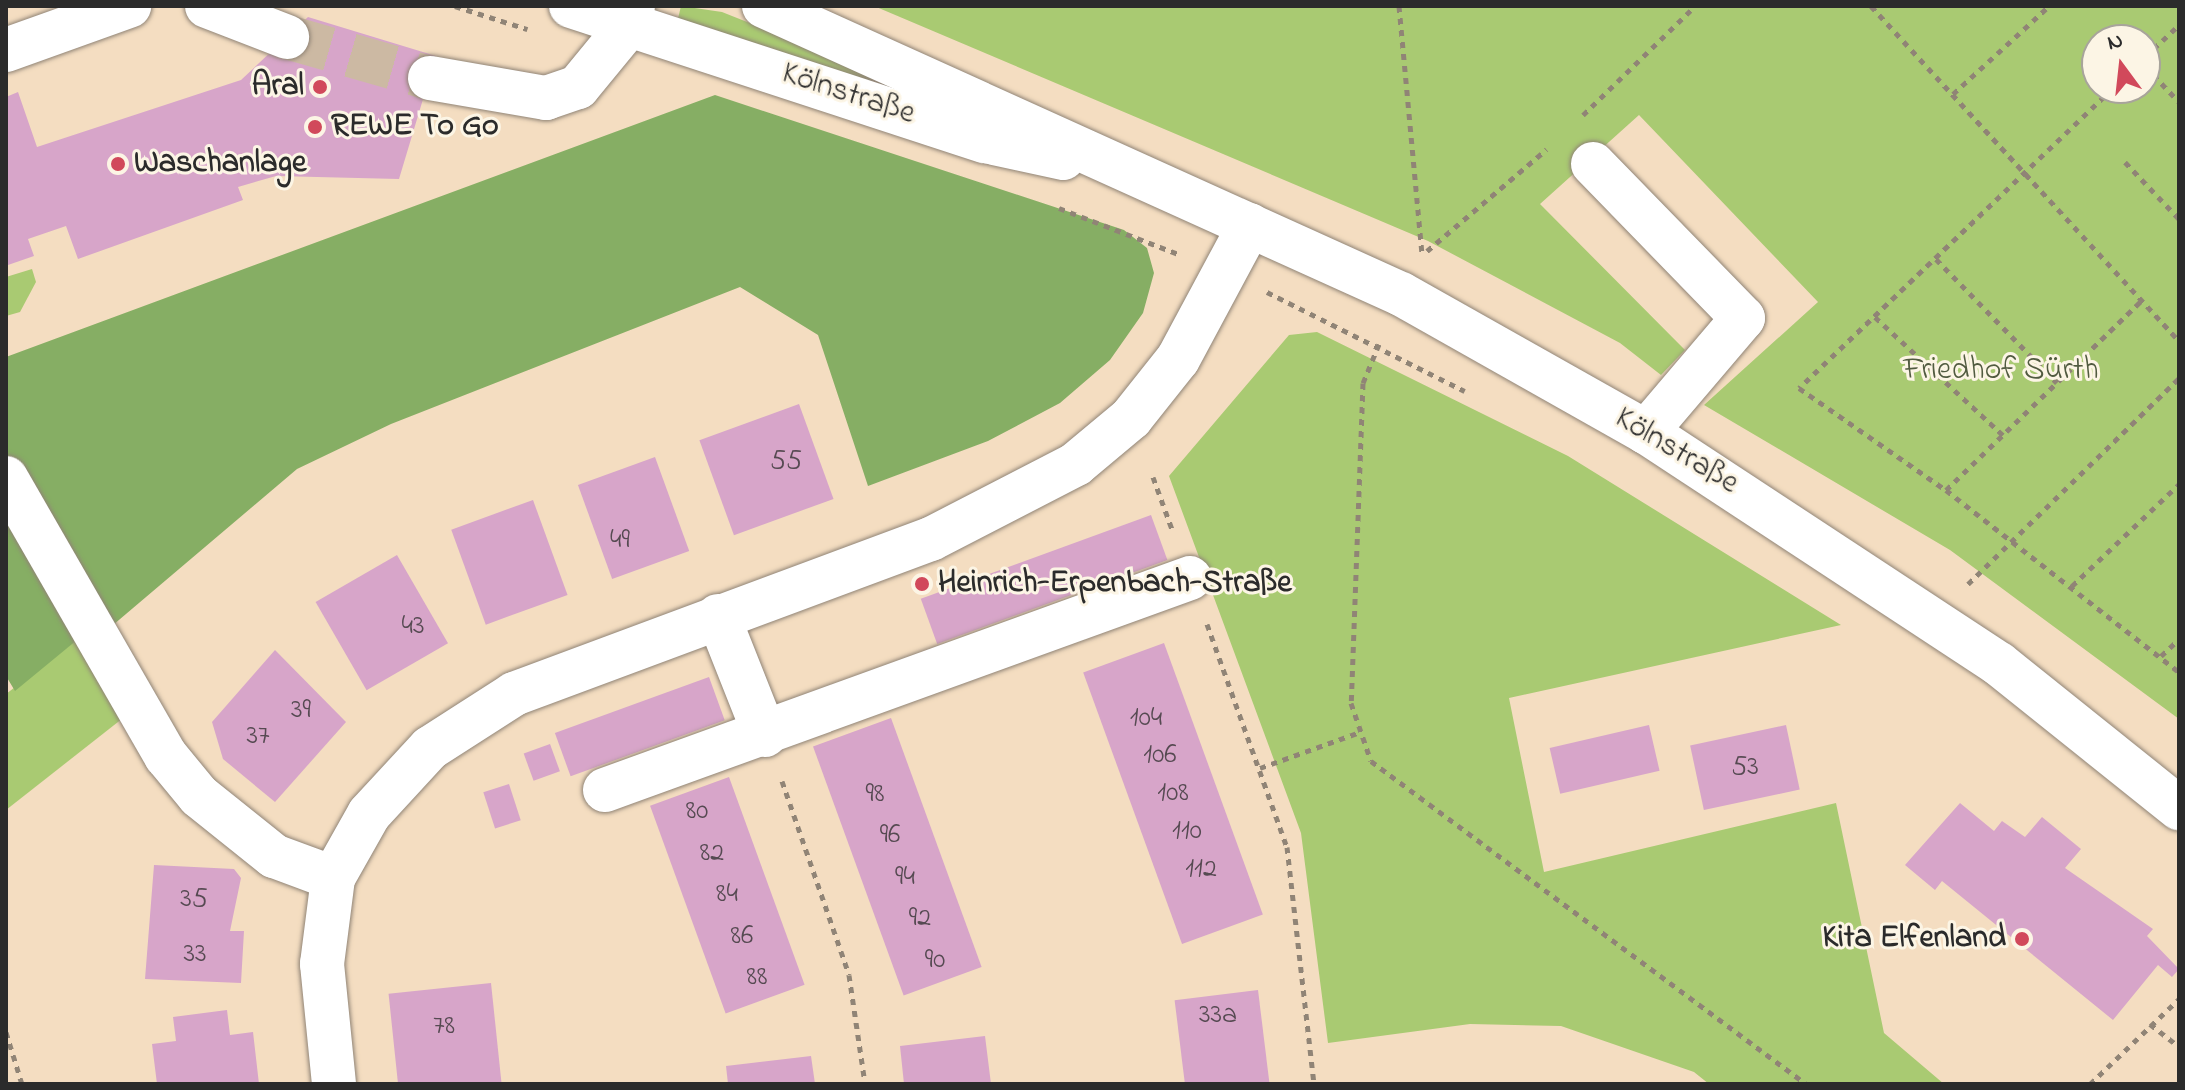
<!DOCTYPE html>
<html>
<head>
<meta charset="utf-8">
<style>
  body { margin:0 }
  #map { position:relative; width:2185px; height:1090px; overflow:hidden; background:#f4ddc1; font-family:"Indie Flower",sans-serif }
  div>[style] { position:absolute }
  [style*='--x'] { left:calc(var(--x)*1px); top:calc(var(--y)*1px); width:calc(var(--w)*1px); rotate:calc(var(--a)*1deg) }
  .green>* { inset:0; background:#a9ca72 }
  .forest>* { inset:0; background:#86ae64 }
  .building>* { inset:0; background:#d7a5c9; transform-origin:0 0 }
  .minor-tunnel>* { height:44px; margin-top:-22px; transform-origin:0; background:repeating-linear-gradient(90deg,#ccb9a3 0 44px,transparent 0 66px) }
  .path>* { height:5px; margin-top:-2.5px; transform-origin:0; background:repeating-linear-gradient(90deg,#908476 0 6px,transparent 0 12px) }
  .roads { filter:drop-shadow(0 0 2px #908476) drop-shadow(0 0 2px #908476) }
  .minor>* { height:44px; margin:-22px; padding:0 22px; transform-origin:22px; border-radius:22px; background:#fff }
  .dots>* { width:22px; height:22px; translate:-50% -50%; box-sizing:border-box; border:4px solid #fcf5e5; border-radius:50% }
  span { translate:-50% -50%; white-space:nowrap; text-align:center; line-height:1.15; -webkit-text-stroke:6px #fcf5e5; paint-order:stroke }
  .number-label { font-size:28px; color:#564a52 }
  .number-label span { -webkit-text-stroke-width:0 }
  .poi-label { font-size:32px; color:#2b2b2b; font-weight:700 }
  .right { translate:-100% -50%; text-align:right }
  .left { translate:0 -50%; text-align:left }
  .street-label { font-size:32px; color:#2b2b2b }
  .park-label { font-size:32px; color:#515b40 }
  .frame { position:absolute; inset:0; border:8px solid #2b2b2b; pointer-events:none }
  .north { position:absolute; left:2081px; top:24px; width:80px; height:80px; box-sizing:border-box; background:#fcf5e5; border:2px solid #a8a49b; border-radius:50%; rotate:345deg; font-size:22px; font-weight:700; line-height:32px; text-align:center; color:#2b2b2b }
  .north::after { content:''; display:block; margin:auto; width:28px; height:36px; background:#d1495b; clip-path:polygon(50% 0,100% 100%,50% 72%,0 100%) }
</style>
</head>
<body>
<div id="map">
  <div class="green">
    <div style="clip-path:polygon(681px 6px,722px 12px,873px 72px,870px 89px,677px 23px)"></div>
    <div style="clip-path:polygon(evenodd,874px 6px,2179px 6px,2179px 719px,1950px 550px,1704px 405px,1818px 302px,1639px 115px,1540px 204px,1685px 350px,1661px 375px,1620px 343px,1428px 241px,874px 6px,2097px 40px,2145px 40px,2145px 88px,2097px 88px,2097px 40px)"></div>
    <div style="clip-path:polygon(32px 269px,36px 282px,20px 312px,6px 316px,6px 277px)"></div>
    <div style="clip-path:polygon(1317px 332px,1568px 456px,1841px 625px,1509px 698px,1544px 872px,1836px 803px,1884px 1033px,1944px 1084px,1709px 1084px,1694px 1072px,1561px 1026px,1470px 1024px,1328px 1043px,1301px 833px,1169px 476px,1289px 335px)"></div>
    <div style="clip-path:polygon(83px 635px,132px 711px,6px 810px,6px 694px)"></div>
  </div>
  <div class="forest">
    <div style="clip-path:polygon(715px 95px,1124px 230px,1147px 248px,1154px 273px,1143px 313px,1110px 360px,1060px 403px,988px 441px,868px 486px,818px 335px,740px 287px,391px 424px,297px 469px,113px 625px,83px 635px,15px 691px,6px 676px,6px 357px)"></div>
  </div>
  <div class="building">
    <div style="clip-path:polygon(308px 17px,436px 56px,399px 179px,276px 176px,238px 187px,243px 200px,78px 259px,66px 226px,28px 239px,34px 256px,8px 265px,6px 97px,18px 92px,37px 147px,241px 80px)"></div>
    <div style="left:799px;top:404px;width:101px;height:106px;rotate:70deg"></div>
    <div style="left:655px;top:457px;width:100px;height:82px;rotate:70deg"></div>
    <div style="left:533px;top:500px;width:101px;height:87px;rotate:70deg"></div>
    <div style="left:1151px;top:515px;width:48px;height:245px;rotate:70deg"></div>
    <div style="left:397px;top:555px;width:102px;height:94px;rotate:60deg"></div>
    <div style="left:1164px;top:643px;width:289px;height:86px;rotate:70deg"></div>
    <div style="clip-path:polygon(275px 650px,346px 722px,275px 802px,223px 759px,212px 722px)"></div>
    <div style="left:709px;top:677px;width:46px;height:164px;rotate:70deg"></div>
    <div style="left:891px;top:718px;width:265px;height:83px;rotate:70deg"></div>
    <div style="left:1649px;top:725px;width:47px;height:102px;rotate:77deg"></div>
    <div style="left:1786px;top:725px;width:66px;height:98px;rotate:78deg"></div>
    <div style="left:550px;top:744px;width:29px;height:28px;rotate:70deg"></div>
    <div style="left:729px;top:777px;width:221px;height:84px;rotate:70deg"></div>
    <div style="left:509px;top:784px;width:38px;height:27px;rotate:72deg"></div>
    <div style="clip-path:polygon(1960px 803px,1994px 831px,2002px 821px,2025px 837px,2042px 817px,2081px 849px,2065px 868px,2153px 929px,2147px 936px,2179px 969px,2172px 977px,2158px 965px,2113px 1020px,1942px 881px,1935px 890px,1905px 865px)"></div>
    <div style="clip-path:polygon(154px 865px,234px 869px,241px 878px,230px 931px,244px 931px,241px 983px,145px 979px)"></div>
    <div style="left:491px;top:983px;width:102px;height:103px;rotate:84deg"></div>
    <div style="left:1258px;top:990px;width:95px;height:84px;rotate:83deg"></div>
    <div style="clip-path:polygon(227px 1010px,230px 1035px,253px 1032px,259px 1084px,157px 1084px,152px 1044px,176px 1041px,173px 1017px)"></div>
    <div style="clip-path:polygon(985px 1036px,991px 1084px,904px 1084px,900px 1046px)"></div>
    <div style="clip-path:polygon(811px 1056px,815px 1084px,728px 1084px,726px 1066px)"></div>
  </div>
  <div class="minor-tunnel">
    <div style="--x:287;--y:37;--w:149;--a:16"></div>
  </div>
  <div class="path">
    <div style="--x:455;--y:6;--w:76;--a:17.7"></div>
    <div style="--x:1399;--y:6;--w:247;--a:84.7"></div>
    <div style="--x:1871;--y:6;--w:455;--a:47.4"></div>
    <div style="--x:2145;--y:57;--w:47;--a:-43.3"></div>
    <div style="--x:2145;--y:66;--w:50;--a:46.6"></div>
    <div style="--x:2113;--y:88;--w:434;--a:136.3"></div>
    <div style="--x:1799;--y:388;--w:179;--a:34.8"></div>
    <div style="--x:1946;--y:490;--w:296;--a:38"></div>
    <div style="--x:1953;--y:94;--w:130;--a:-42.5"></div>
    <div style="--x:1583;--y:115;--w:156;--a:-44.2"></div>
    <div style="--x:2125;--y:162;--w:79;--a:46.5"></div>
    <div style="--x:1059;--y:208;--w:131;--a:21.1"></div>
    <div style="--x:1427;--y:251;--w:157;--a:-40.4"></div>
    <div style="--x:1936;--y:259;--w:173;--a:45.7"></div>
    <div style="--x:1267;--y:292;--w:221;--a:26.6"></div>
    <div style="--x:1875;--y:317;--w:174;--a:42.7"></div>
    <div style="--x:1379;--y:344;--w:42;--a:112.3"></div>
    <div style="--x:1363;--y:383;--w:320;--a:92.1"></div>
    <div style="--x:1351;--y:703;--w:61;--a:71"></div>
    <div style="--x:1371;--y:761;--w:542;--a:36.59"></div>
    <div style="--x:1153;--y:477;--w:59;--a:70"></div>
    <div style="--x:1946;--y:490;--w:273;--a:-44.1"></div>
    <div style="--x:1968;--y:584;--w:295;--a:-44.3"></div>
    <div style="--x:2072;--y:586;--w:148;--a:-43.6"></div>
    <div style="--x:1207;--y:624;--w:237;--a:70.3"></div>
    <div style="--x:1287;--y:847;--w:239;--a:83.5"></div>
    <div style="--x:2161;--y:656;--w:25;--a:-43"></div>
    <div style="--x:1260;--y:768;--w:106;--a:-19.8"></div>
    <div style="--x:782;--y:781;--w:205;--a:70.9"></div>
    <div style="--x:849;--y:975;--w:110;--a:81.6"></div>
    <div style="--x:2150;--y:1024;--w:37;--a:38"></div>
    <div style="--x:6;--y:1032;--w:54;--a:72.9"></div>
    <div style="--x:2090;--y:1084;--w:123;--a:-43.7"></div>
  </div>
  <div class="roads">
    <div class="minor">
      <div style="--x:207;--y:6;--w:86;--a:21.2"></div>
      <div style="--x:571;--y:6;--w:435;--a:18.1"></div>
      <div style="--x:985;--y:141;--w:80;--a:12.3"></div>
      <div style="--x:764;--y:6;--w:699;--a:24.33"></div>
      <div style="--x:1401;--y:294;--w:281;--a:29.4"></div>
      <div style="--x:1646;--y:432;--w:422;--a:33.3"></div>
      <div style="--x:1999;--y:664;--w:231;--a:38.7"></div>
      <div style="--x:6;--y:50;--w:131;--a:-19.7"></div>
      <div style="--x:430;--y:78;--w:118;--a:9.8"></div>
      <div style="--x:546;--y:98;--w:34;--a:-19"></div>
      <div style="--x:578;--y:87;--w:80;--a:-50.6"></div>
      <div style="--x:629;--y:25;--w:19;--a:-78"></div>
      <div style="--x:1593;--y:164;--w:215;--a:45.8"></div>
      <div style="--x:1743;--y:318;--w:150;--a:130.4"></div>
      <div style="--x:6;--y:478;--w:321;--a:60.1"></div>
      <div style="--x:166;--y:756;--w:52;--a:50.5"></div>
      <div style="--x:199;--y:796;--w:96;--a:38.7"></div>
      <div style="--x:274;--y:856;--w:63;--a:20.4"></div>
      <div style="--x:718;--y:616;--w:128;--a:68.4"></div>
      <div style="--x:605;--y:790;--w:622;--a:-19.92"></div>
      <div style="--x:334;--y:1084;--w:121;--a:-95.7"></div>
      <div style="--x:322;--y:964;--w:87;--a:-82.7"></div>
      <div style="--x:333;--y:878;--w:73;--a:-60.6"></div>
      <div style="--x:369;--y:814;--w:90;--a:-47.3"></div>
      <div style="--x:430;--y:748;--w:100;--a:-32.7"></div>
      <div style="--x:514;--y:694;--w:445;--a:-20.4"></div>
      <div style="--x:931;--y:539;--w:163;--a:-27.3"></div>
      <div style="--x:1076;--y:464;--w:72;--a:-39.9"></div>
      <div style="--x:1131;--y:418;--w:75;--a:-51.5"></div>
      <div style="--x:1178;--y:359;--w:152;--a:-61.8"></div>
    </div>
  </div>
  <div class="dots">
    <div style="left:320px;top:87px;background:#d1495b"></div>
    <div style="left:315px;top:127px;background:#d1495b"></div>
    <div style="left:118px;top:164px;background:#d1495b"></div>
    <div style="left:922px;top:584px;background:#d1495b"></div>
    <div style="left:2022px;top:939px;background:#d1495b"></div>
  </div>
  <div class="number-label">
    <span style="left:786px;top:462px">55</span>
    <span style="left:620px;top:541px">49</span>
    <span style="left:413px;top:627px">43</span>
    <span style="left:301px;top:711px">39</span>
    <span style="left:1146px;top:719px">104</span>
    <span style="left:258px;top:737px">37</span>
    <span style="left:1160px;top:756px">106</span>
    <span style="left:1745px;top:768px">53</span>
    <span style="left:1173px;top:794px">108</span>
    <span style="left:875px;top:795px">98</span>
    <span style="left:697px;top:812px">80</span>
    <span style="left:1187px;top:832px">110</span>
    <span style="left:890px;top:836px">96</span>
    <span style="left:712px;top:854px">82</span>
    <span style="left:1201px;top:870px">112</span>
    <span style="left:905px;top:878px">94</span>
    <span style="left:727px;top:895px">84</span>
    <span style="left:194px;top:900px">35</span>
    <span style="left:920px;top:919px">92</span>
    <span style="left:742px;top:937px">86</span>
    <span style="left:195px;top:955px">33</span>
    <span style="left:935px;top:961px">90</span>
    <span style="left:757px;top:978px">88</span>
    <span style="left:1218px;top:1016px">33a</span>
    <span style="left:444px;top:1027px">78</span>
  </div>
  <div class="poi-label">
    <span class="right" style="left:304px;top:87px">Aral</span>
    <span class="left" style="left:331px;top:127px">REWE To Go</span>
    <span class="left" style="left:134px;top:164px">Waschanlage</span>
    <span class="left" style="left:938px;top:584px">Heinrich-Erpenbach-Straße</span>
    <span class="right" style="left:2006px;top:939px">Kita Elfenland</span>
  </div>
  <div class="street-label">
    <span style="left:848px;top:95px;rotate:18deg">Kölnstraße</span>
    <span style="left:1676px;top:452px;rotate:31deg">Kölnstraße</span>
  </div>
  <div class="park-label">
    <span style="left:2001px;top:371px">Friedhof Sürth</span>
  </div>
  <div class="frame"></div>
  <div class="north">N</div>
</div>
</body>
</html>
